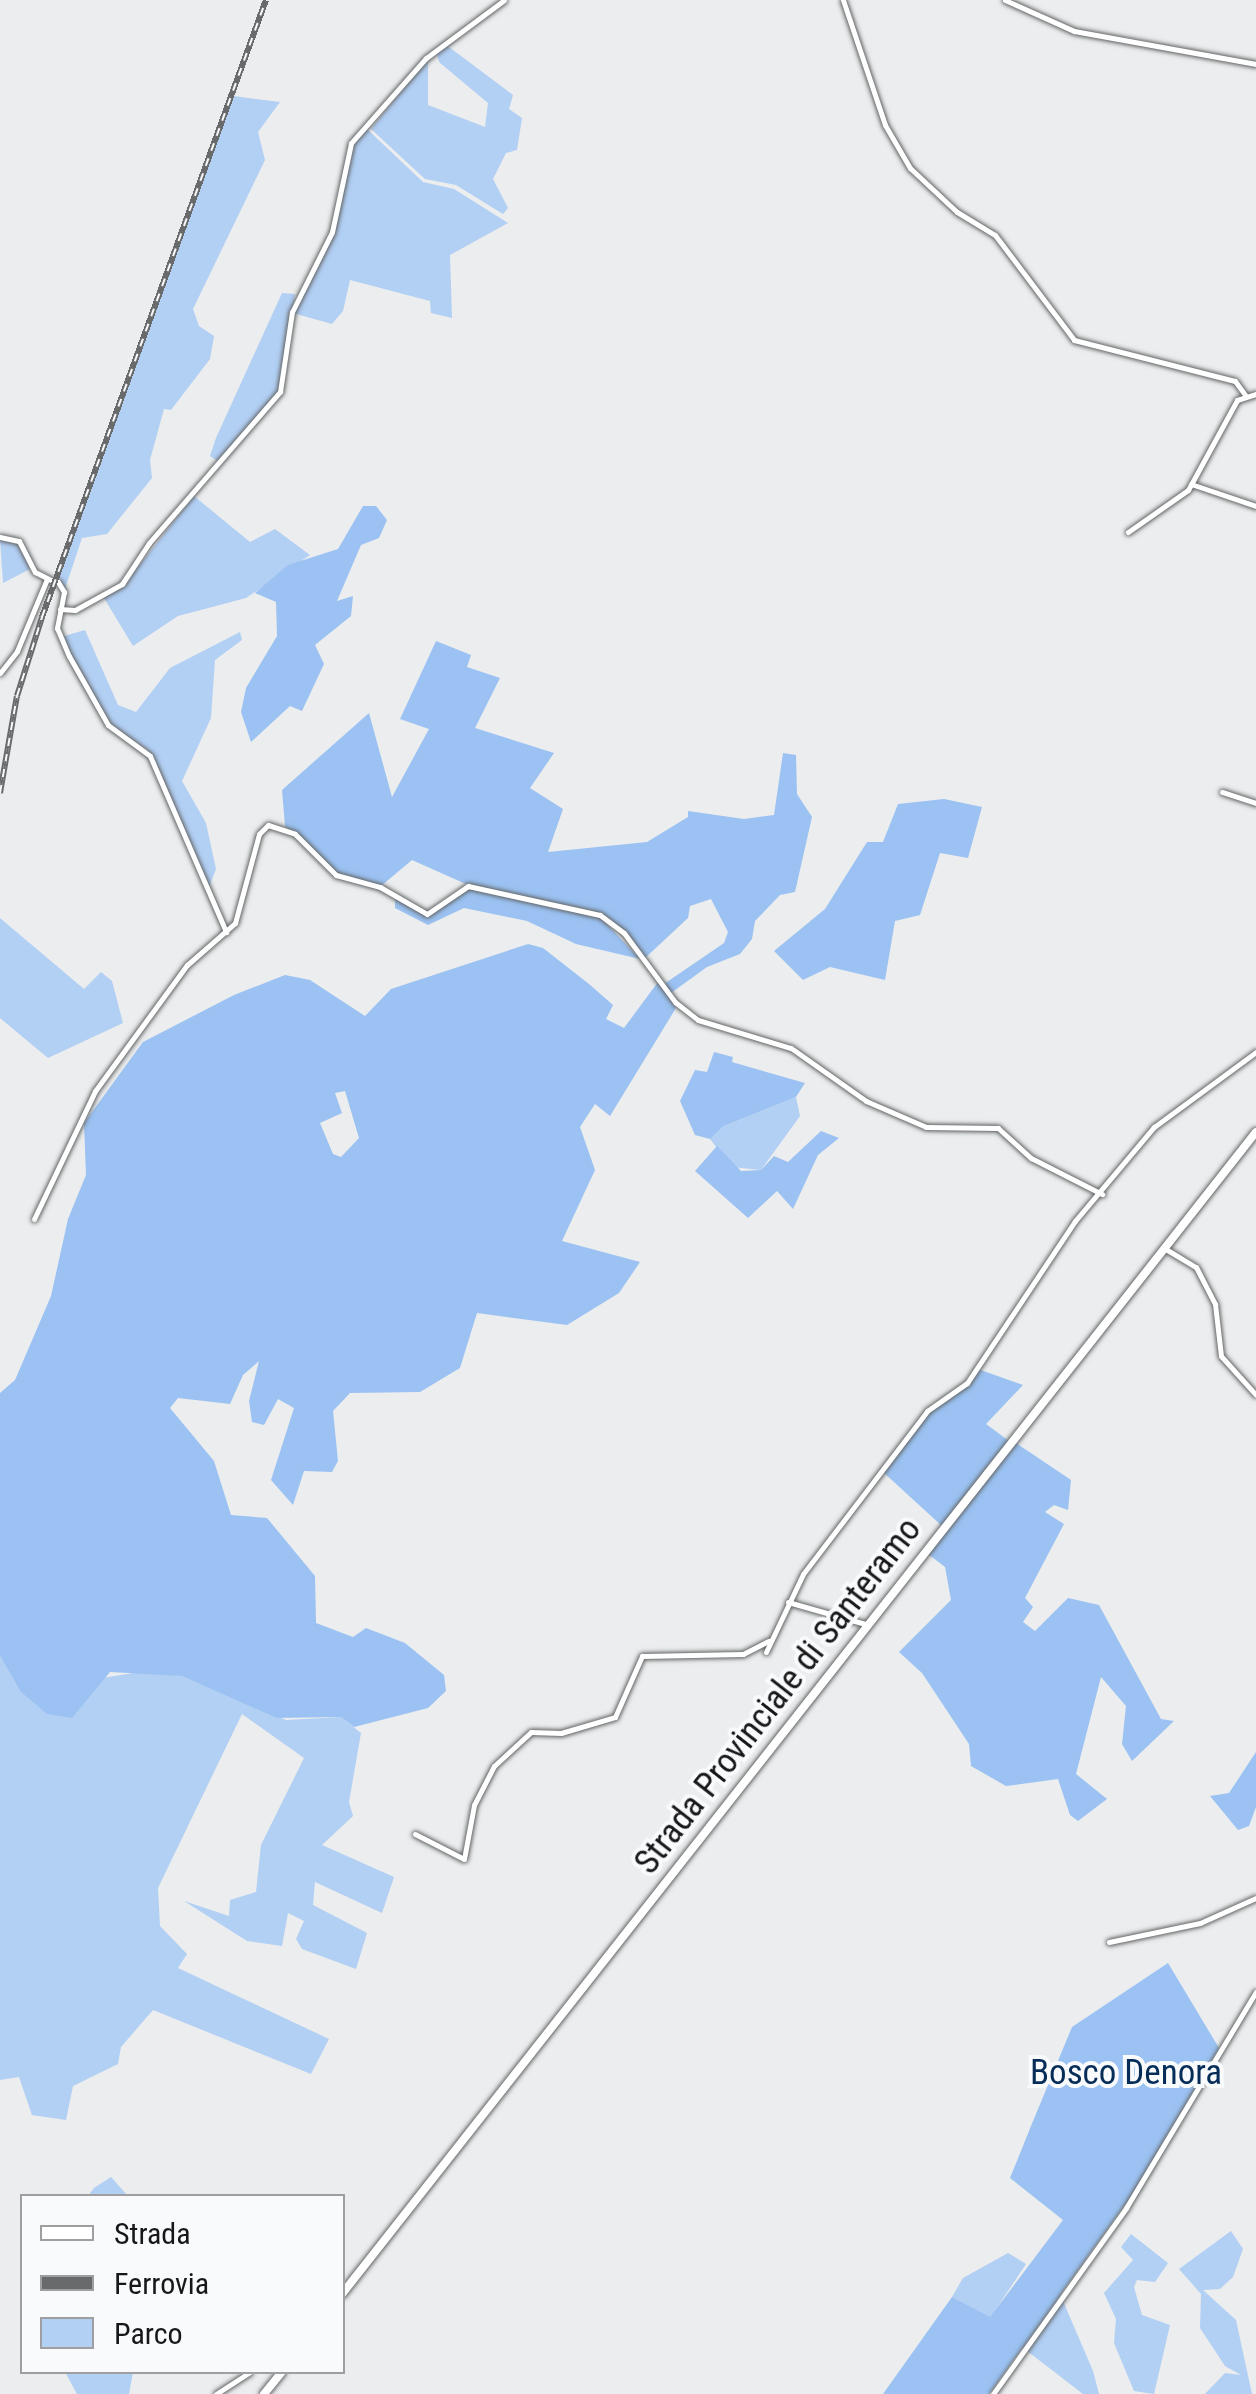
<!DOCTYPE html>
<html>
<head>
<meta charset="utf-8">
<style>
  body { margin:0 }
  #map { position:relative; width:1256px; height:2394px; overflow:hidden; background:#ebedee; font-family:"Roboto Condensed",sans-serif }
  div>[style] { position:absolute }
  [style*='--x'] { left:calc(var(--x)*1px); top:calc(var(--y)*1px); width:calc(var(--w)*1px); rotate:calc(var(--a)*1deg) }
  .green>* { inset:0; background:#b2cff4 }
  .forest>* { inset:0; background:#9bc2f2 }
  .roads { filter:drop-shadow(0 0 2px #636566) drop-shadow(0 0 2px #636566) }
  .street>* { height:5px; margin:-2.5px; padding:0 2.5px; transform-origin:2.5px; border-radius:2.5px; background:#fff }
  .secondary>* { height:8px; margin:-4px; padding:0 4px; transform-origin:4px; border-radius:4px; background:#fff }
  .rail>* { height:6px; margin-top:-3px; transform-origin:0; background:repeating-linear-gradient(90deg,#f9fafc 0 8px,#696a6b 0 16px); box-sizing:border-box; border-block:2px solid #696a6b }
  span { translate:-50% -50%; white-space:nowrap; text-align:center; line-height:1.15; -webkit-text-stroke:8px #f9fafc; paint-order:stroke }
  .street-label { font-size:35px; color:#171718 }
  .park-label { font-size:35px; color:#052d58 }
  .legend { position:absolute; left:20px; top:2194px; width:325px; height:180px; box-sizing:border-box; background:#f9fafc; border:2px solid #9f9fa1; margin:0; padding:12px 18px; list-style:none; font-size:30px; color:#171718 }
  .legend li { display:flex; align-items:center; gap:20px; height:50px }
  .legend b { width:50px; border:2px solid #9f9fa1 }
</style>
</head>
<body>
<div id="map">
  <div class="green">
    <div style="clip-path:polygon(445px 44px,513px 95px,509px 109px,522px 118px,517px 150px,506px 153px,493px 179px,508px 208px,503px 214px,456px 185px,425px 179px,371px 129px,428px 58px,428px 105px,485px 127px,488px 103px,439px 62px,436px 51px)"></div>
    <div style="clip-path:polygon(233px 96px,280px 102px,258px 132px,265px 160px,193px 309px,199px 326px,214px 336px,210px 359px,171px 410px,164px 409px,150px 460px,152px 478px,107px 534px,82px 538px,65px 589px,57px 581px)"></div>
    <div style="clip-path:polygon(366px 128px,423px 182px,454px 189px,508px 223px,450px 255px,452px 318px,431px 313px,430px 301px,350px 280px,343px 311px,332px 324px,293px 313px,332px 238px,348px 149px)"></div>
    <div style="clip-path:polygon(282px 293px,295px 294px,284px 384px,219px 462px,210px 456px,216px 438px)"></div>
    <div style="clip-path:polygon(194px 496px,250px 542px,275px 529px,310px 555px,246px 598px,178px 616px,133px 646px,104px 598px,124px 585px)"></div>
    <div style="clip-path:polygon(0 539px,19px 545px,30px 569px,3px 583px)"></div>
    <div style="clip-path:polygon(85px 630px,118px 705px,136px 712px,170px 668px,240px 632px,242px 640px,215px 660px,211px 718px,182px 781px,206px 823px,216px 869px,209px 887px,147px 749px,110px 726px,61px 637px)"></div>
    <div style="clip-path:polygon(0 918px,84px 989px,101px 972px,112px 981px,123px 1023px,48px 1058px,0 1018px)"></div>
    <div style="clip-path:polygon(796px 1097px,800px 1116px,761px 1170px,732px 1167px,710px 1139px,724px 1126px)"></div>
    <div style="clip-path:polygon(0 1656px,20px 1691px,146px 1671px,182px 1676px,286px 1720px,341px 1717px,361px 1733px,349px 1802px,353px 1816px,322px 1845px,394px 1877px,382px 1913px,315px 1882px,313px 1905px,367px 1933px,356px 1969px,302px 1949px,296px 1939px,304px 1921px,288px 1913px,282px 1946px,247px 1941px,184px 1901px,229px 1916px,230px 1900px,256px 1892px,261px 1845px,304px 1758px,242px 1714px,158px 1888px,160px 1926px,187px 1954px,178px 1968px,329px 2039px,311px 2074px,153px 2010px,121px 2047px,118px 2064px,73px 2086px,66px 2120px,32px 2115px,19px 2077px,0 2080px)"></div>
    <div style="clip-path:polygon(111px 2177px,128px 2196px,88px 2196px,94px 2188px)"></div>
    <div style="clip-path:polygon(1231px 2231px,1243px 2249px,1233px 2277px,1220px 2289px,1203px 2290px,1236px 2320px,1252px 2394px,1205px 2394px,1225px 2373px,1241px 2375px,1225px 2366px,1200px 2328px,1201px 2294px,1179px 2269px)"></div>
    <div style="clip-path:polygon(1131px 2234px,1168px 2263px,1155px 2282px,1137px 2280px,1134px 2287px,1142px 2315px,1170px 2325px,1154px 2394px,1134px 2391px,1114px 2343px,1116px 2319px,1104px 2293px,1133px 2260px,1121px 2247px)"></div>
    <div style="clip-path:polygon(1008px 2253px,1026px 2264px,990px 2318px,952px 2297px,963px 2278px)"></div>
    <div style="clip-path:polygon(1060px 2294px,1093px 2371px,1099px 2394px,1083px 2394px,1022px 2347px)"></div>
    <div style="clip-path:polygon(65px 2372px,133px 2372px,129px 2394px,77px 2394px)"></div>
  </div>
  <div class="forest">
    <div style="clip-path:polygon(363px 506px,376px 506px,387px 520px,379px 538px,361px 545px,337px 601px,353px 596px,351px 616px,315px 645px,324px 664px,302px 711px,290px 706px,251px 742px,241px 712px,246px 688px,277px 636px,276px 602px,255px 593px,288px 565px,338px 549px)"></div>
    <div style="clip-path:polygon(436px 641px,471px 655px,467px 667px,500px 678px,475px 728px,554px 753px,530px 788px,563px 809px,548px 852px,647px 842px,688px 817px,688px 811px,744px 819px,774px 815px,783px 753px,796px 755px,797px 794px,812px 817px,795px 892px,780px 895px,755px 921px,752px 939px,740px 954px,707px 967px,671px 993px,664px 984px,724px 943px,728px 932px,711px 899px,690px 906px,688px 918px,644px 959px,630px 939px,590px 910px,468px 885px,412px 860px,381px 886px,333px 872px,285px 826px,282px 790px,369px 713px,392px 797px,429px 729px,400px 719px)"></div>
    <div style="clip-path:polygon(944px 799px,982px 807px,968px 858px,940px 853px,920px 915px,895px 921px,885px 980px,830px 967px,803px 980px,774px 951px,825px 909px,867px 842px,883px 842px,898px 804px)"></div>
    <div style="clip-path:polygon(468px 888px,600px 917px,640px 959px,576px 944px,527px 921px,464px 908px,428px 925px,395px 908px,395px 899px,431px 916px)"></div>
    <div style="clip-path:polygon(evenodd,528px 944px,543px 948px,589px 984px,613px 1005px,606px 1019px,624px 1028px,658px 982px,676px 1008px,610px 1116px,595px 1104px,580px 1127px,595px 1170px,562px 1241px,640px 1262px,619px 1293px,567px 1325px,477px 1313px,460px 1368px,420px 1392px,350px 1393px,333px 1411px,338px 1461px,332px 1472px,304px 1471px,293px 1505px,271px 1480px,294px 1408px,278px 1399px,264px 1425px,252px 1422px,249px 1401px,259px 1361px,243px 1375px,230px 1404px,178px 1398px,170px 1408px,214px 1461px,231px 1515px,267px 1518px,315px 1576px,316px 1623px,353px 1637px,366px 1628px,405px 1643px,444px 1675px,446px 1691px,428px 1708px,354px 1727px,341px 1717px,277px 1718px,182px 1676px,110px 1672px,72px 1718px,47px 1714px,20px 1691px,0 1656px,0 1393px,15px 1380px,51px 1296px,68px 1219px,86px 1175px,84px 1123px,143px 1042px,234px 995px,285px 975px,310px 980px,365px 1016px,391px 989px,528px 944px,345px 1091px,359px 1138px,341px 1157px,333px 1154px,320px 1123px,342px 1113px,335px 1093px,345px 1091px)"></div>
    <div style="clip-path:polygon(714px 1052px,733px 1057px,732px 1062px,805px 1083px,796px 1097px,724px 1126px,710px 1139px,695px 1135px,680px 1101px,695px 1070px,707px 1072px)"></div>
    <div style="clip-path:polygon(821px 1131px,839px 1138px,818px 1155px,793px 1209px,777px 1191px,748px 1218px,695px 1171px,717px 1146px,741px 1171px,761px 1170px,774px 1156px,788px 1162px)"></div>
    <div style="clip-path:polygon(975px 1368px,1023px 1385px,986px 1424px,1009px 1441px,942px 1526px,883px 1472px,931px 1410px,965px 1387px)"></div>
    <div style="clip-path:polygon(1016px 1443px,1071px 1480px,1068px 1510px,1054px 1505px,1045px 1512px,1064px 1524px,1025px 1598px,1033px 1607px,1023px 1622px,1035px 1631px,1068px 1598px,1099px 1605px,1161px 1719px,1174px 1721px,1132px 1761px,1122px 1744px,1126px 1706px,1101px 1677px,1076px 1774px,1107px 1799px,1078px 1821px,1070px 1815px,1058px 1779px,1006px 1786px,971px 1766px,969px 1744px,922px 1673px,899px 1652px,951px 1600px,945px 1567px,928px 1554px)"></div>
    <div style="clip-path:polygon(1256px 1752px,1256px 1807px,1249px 1826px,1238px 1830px,1210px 1796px,1229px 1793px)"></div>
    <div style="clip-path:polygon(1168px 1963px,1219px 2048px,1131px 2196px,989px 2394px,883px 2394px,952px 2297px,990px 2317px,1063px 2220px,1010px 2178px,1031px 2126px,1072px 2027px)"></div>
  </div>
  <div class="roads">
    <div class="street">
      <div style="--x:843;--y:0;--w:132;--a:71.4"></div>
      <div style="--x:885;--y:125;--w:50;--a:59.8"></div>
      <div style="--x:910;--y:168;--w:64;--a:43.1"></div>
      <div style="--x:957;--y:212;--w:44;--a:31.2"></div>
      <div style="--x:995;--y:235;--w:131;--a:53"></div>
      <div style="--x:1074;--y:340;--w:166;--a:14.3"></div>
      <div style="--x:1235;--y:381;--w:19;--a:54"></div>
      <div style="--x:1005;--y:0;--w:76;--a:24.2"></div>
      <div style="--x:1074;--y:31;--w:185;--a:10.3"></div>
      <div style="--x:1191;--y:484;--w:69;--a:18.7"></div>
      <div style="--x:1128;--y:532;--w:73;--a:-35"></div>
      <div style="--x:1188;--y:490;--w:102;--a:-61.4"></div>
      <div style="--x:1237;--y:400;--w:20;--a:-18"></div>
      <div style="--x:0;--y:537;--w:19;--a:12"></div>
      <div style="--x:19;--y:541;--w:35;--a:63"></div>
      <div style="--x:35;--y:572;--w:20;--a:27"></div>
      <div style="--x:58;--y:582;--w:12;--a:59"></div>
      <div style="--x:64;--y:592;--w:37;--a:101"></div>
      <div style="--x:57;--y:628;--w:30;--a:67"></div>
      <div style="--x:69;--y:656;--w:79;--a:60.5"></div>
      <div style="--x:108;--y:725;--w:52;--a:36.4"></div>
      <div style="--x:150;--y:756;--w:192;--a:66.6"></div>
      <div style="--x:60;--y:609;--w:15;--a:4"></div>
      <div style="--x:75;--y:610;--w:54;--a:-29"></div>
      <div style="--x:122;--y:584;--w:49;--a:-56.6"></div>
      <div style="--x:149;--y:543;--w:200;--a:-49.1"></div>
      <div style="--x:280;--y:392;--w:81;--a:-81.5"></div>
      <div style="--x:292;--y:312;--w:89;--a:-63.4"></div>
      <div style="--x:332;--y:232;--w:91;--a:-77.9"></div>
      <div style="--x:351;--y:143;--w:113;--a:-48.6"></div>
      <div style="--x:426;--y:58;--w:97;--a:-36.6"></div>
      <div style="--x:0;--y:673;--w:28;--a:-52"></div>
      <div style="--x:17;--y:651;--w:78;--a:-67.4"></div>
      <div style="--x:1222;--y:792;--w:36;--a:18"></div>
      <div style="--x:34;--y:1219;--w:142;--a:-64.5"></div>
      <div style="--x:95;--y:1091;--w:156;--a:-53.9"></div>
      <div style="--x:187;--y:965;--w:64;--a:-41.2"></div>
      <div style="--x:235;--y:923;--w:92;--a:-74.9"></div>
      <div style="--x:259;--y:834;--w:13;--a:-45"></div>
      <div style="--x:268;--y:825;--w:28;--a:18"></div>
      <div style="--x:295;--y:834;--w:58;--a:45"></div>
      <div style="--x:336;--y:875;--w:46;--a:15.3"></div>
      <div style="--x:380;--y:887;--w:54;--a:29.9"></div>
      <div style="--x:427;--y:914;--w:50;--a:-34.3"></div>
      <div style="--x:468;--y:886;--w:135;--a:12.4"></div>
      <div style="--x:600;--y:915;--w:30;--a:37"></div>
      <div style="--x:624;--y:933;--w:86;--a:53.5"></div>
      <div style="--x:675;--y:1002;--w:29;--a:38"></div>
      <div style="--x:698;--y:1020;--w:97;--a:16.8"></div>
      <div style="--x:791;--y:1048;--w:92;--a:35.2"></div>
      <div style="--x:866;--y:1101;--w:65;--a:23.4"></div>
      <div style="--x:926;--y:1127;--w:72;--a:0.8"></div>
      <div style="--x:998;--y:1128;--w:45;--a:42.3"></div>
      <div style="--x:1031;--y:1158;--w:80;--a:26.9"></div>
      <div style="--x:1164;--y:1248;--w:37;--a:31"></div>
      <div style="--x:1196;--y:1267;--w:42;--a:62.8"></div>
      <div style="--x:1215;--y:1304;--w:52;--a:83.4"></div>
      <div style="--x:1221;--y:1356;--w:52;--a:48.1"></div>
      <div style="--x:788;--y:1602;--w:84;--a:15.9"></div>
      <div style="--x:766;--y:1652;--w:86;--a:-64.6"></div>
      <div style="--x:803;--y:1574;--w:205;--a:-52.7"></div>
      <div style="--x:927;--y:1411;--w:49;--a:-35"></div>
      <div style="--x:967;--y:1383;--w:195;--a:-56.3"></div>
      <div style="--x:1075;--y:1221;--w:123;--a:-50"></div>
      <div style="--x:1154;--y:1127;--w:127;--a:-36.3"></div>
      <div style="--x:415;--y:1834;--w:55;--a:27"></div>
      <div style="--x:464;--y:1859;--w:55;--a:-79.5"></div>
      <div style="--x:474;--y:1805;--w:44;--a:-62.9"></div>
      <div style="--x:494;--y:1766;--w:50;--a:-42.6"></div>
      <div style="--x:531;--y:1732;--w:30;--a:2"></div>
      <div style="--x:561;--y:1733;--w:56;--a:-16.5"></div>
      <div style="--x:615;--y:1717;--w:67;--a:-66.1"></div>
      <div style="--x:642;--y:1656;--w:101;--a:-1.1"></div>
      <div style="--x:743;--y:1654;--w:29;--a:-27"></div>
      <div style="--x:1109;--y:1942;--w:93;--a:-11.8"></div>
      <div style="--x:1200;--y:1923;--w:61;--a:-24.1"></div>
      <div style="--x:216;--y:2394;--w:40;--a:-32.9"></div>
      <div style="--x:993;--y:2394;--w:229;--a:-54.4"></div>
      <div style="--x:1126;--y:2208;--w:252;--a:-59"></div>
    </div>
    <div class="secondary">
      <div style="--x:342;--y:2294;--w:1478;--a:-51.81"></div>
      <div style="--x:264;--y:2394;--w:28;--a:-51"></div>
    </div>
  </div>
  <div class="rail">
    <div style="--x:0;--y:793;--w:98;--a:-80.1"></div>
    <div style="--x:17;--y:696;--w:83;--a:-72.4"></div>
    <div style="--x:42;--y:617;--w:656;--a:-70.05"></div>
  </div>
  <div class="street-label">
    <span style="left:778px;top:1696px;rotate:-52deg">Strada Provinciale di Santeramo</span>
  </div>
  <div class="park-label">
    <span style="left:1126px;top:2073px">Bosco Denora</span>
  </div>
  <ul class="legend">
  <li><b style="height:12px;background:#fff"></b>Strada</li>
  <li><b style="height:12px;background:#696a6b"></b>Ferrovia</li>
  <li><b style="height:28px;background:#b2cff4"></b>Parco</li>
  </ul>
</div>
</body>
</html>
